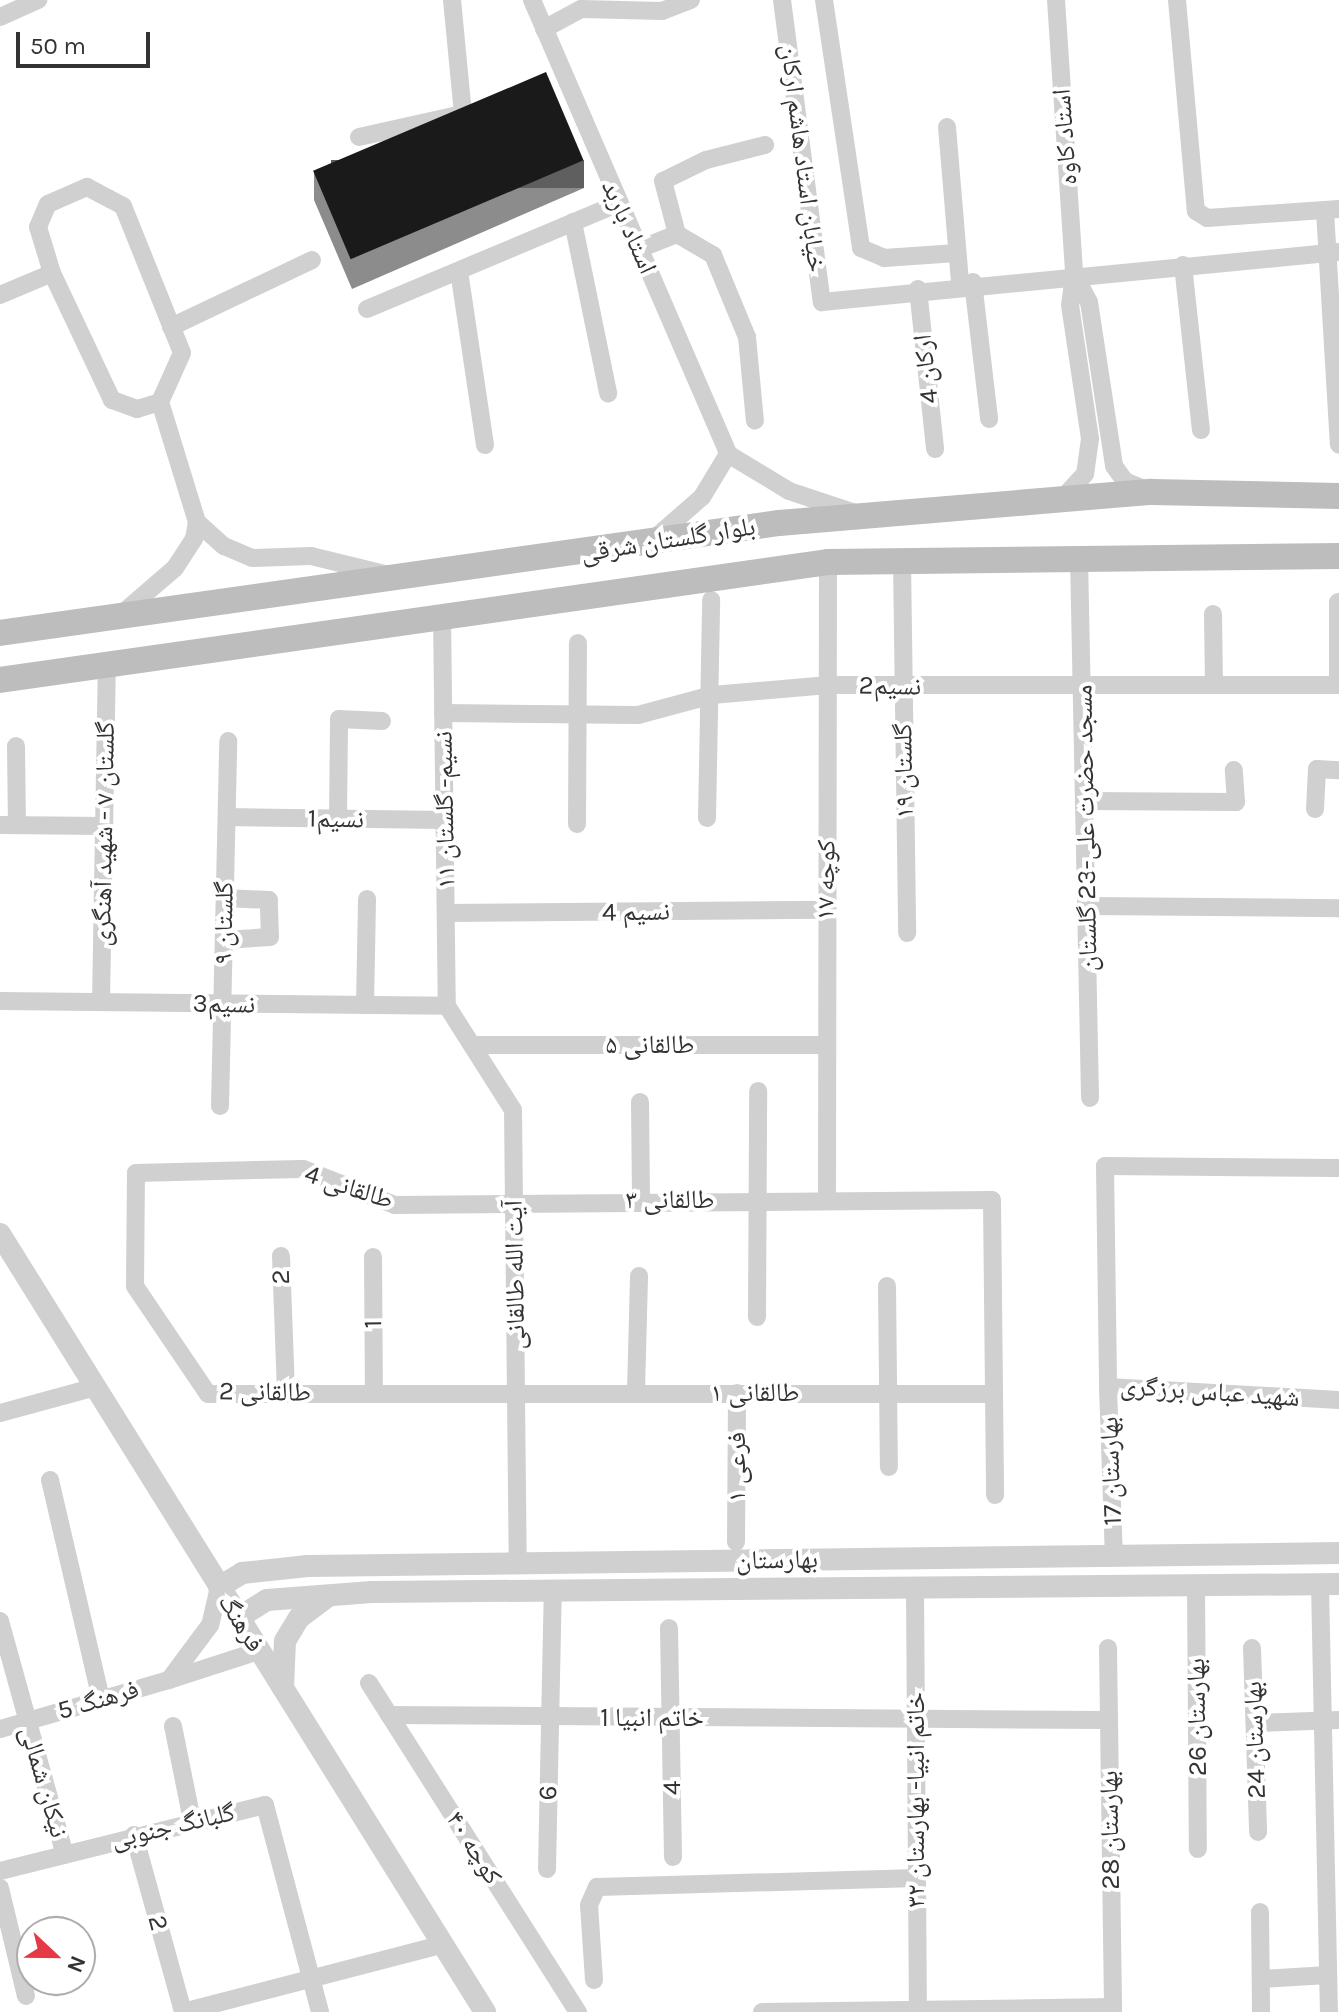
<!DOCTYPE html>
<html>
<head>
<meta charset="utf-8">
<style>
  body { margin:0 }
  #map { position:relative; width:1339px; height:2012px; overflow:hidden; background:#fff; font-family:Karla,"Noto Naskh Arabic",sans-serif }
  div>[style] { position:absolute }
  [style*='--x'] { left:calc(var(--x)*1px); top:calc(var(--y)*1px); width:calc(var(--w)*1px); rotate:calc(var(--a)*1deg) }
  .minor>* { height:18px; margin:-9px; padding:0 9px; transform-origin:9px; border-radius:9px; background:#d0d0d0 }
  .tertiary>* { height:22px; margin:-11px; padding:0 11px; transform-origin:11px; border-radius:11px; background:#d0d0d0 }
  .secondary>* { height:26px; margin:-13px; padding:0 13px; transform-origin:13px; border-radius:13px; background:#bdbdbd }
  .wall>* { inset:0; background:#8c8c8c }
  .shaded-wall>* { inset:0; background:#5f5f5f; transform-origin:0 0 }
  .building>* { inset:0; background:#1a1a1a; transform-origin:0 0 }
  span { translate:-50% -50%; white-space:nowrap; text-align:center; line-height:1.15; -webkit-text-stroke:8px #fff; paint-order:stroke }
  .street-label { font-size:26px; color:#333 }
  .north { position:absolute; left:16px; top:1916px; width:80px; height:80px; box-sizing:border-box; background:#fff; border:2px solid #adadad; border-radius:50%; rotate:112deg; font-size:22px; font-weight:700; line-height:32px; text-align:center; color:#333 }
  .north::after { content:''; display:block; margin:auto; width:28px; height:36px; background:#e63946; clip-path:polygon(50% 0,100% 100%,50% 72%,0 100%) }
  .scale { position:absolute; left:16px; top:32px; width:134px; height:36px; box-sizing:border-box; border:4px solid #333; border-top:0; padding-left:10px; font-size:24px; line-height:28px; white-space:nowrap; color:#333; -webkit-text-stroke:6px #fff; paint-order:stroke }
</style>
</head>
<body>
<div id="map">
  <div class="minor">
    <div style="--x:532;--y:0;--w:495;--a:66.6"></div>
    <div style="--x:782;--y:0;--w:305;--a:82.5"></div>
    <div style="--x:822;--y:302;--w:519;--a:-5.52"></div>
    <div style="--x:824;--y:0;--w:251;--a:81.5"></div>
    <div style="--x:861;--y:248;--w:25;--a:23"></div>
    <div style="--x:884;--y:258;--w:73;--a:-3.9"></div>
    <div style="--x:1056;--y:0;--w:275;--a:86.2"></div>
    <div style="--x:1074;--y:274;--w:31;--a:97"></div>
    <div style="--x:1070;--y:305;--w:135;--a:81.5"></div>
    <div style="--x:1090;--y:439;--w:35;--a:98"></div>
    <div style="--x:1085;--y:474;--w:34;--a:133"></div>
    <div style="--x:1177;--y:0;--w:212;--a:84.9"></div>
    <div style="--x:1196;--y:211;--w:13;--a:32"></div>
    <div style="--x:1207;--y:218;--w:132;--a:-3.9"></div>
    <div style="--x:0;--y:17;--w:42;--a:-24.1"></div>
    <div style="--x:544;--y:29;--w:42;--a:-28.4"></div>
    <div style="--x:581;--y:9;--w:81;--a:1.4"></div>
    <div style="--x:662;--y:11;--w:31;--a:-21"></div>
    <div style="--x:947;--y:127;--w:157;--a:85.2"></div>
    <div style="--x:359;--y:137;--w:107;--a:-12.5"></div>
    <div style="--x:463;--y:114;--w:115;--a:-95.5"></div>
    <div style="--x:87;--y:187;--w:41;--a:27.8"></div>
    <div style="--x:123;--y:206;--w:158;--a:68.1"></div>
    <div style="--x:182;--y:353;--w:54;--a:114.2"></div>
    <div style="--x:160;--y:402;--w:24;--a:163"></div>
    <div style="--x:137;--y:409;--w:27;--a:-160"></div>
    <div style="--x:112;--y:400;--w:140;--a:-115.3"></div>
    <div style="--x:52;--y:273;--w:48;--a:-106.9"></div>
    <div style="--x:38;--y:227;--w:25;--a:-67"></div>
    <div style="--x:48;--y:204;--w:43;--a:-23.6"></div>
    <div style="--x:1325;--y:211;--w:234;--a:86.6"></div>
    <div style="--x:573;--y:222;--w:175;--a:78.4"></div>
    <div style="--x:677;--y:234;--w:55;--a:-104.8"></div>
    <div style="--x:663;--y:181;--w:48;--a:-26"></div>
    <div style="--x:706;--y:160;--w:61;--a:-14.3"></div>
    <div style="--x:639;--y:249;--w:41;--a:-21.5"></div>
    <div style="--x:677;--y:234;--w:42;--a:30.3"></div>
    <div style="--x:713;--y:255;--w:89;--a:67.5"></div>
    <div style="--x:747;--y:337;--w:84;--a:84.6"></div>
    <div style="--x:1183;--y:265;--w:166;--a:83.8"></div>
    <div style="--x:459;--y:271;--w:176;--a:81.5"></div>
    <div style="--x:1074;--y:274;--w:32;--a:62"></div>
    <div style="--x:1089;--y:302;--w:166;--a:81.3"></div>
    <div style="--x:1114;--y:466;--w:19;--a:54"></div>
    <div style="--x:1125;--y:481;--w:23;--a:23"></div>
    <div style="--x:973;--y:282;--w:138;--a:83.3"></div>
    <div style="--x:918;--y:289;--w:161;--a:83.9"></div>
    <div style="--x:0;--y:295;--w:56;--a:-22.9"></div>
    <div style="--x:367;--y:309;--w:273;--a:-22.8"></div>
    <div style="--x:171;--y:327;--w:156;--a:-25.4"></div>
    <div style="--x:728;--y:454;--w:71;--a:31.2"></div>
    <div style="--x:789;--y:491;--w:70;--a:18.4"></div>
    <div style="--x:197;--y:522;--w:36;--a:42"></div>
    <div style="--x:224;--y:546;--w:30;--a:23"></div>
    <div style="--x:252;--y:558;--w:59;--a:-1.9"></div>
    <div style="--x:311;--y:556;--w:76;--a:13.7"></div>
    <div style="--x:655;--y:538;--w:62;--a:-41.1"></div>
    <div style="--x:702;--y:497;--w:50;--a:-58.8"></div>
    <div style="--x:1079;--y:558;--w:540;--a:88.83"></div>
    <div style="--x:902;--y:561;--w:372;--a:89.2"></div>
    <div style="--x:442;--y:614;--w:392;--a:89.3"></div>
    <div style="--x:1213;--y:614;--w:71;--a:89.2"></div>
    <div style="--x:118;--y:617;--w:75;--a:-40.7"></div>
    <div style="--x:175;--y:568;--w:35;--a:-57"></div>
    <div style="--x:194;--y:539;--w:17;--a:-80"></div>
    <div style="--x:197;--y:522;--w:126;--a:-107.1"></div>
    <div style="--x:1338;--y:685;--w:83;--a:-90"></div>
    <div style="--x:443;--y:713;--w:195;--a:0.6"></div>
    <div style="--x:638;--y:715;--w:77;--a:-15.1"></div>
    <div style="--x:712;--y:695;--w:117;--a:-4.9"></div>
    <div style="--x:829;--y:685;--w:510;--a:0"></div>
    <div style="--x:16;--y:746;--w:79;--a:89.3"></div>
    <div style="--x:1086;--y:801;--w:150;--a:0.4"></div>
    <div style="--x:1236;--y:802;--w:32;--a:-94"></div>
    <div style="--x:1315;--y:809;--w:40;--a:-87.1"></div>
    <div style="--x:1317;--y:769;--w:22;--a:3"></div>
    <div style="--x:227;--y:817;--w:218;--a:0.8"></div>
    <div style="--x:707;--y:818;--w:218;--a:-88.9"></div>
    <div style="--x:338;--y:819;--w:100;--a:-89.4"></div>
    <div style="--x:339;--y:719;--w:43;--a:2.7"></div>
    <div style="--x:577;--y:824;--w:181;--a:-89.7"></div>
    <div style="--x:0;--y:825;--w:105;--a:0.5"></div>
    <div style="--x:1089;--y:906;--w:250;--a:0.5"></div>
    <div style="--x:446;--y:913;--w:379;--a:-0.5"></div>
    <div style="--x:224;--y:940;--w:46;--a:-3.7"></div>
    <div style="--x:270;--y:937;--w:37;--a:-92"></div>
    <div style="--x:269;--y:900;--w:44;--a:-177.4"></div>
    <div style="--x:0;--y:1001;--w:447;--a:0.6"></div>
    <div style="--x:101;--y:1002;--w:336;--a:-89"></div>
    <div style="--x:365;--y:1005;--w:106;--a:-88.9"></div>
    <div style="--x:447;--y:1006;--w:123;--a:57.6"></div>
    <div style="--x:513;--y:1110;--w:453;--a:89.4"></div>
    <div style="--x:474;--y:1045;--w:352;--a:0"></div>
    <div style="--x:640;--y:1102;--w:98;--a:89.4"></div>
    <div style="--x:220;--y:1106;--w:365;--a:-88.7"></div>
    <div style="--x:1339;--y:1168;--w:234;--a:-179.5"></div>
    <div style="--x:1105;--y:1166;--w:221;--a:89.2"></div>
    <div style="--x:1108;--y:1387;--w:231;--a:3.2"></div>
    <div style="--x:827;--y:1198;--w:636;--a:-89.91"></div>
    <div style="--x:281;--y:1256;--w:137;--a:87.9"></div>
    <div style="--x:373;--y:1257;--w:135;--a:89.6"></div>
    <div style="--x:887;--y:1286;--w:181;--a:89.4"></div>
    <div style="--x:757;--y:1317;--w:226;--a:-89.7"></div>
    <div style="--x:1108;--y:1387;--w:168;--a:88"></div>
    <div style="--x:636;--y:1392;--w:116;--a:-88.5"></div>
    <div style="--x:994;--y:1394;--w:786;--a:180"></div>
    <div style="--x:208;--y:1394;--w:130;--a:-124.1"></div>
    <div style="--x:135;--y:1286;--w:113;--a:-89.5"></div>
    <div style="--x:136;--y:1173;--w:167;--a:-1.4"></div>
    <div style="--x:303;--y:1169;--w:99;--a:21.4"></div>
    <div style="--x:395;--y:1205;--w:597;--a:-0.48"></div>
    <div style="--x:992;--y:1200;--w:295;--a:89.4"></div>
    <div style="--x:0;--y:1413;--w:99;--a:-15.2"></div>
    <div style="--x:50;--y:1480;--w:225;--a:76.9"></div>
    <div style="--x:736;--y:1542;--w:149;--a:-89.6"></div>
    <div style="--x:1196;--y:1585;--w:264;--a:89.6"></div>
    <div style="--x:1320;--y:1585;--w:427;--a:88.8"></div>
    <div style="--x:219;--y:1587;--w:39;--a:103"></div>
    <div style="--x:210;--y:1625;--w:69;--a:126.7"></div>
    <div style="--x:169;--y:1680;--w:94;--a:-18"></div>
    <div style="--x:915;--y:1590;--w:420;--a:89.6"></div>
    <div style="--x:0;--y:1621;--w:239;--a:74.5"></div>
    <div style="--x:669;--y:1628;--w:229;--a:89"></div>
    <div style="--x:1108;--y:1648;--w:364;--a:89.2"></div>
    <div style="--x:1252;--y:1648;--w:184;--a:88.1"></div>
    <div style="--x:369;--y:1683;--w:390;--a:57.6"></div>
    <div style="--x:389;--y:1715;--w:720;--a:0.4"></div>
    <div style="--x:1255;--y:1723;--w:84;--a:-2"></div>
    <div style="--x:173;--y:1726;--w:96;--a:78.6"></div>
    <div style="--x:0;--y:1729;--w:176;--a:-16.2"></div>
    <div style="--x:134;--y:1835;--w:184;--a:74.5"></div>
    <div style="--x:547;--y:1869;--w:278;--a:-88.8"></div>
    <div style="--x:0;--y:1871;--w:273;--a:-14"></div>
    <div style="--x:265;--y:1805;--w:214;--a:75.1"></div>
    <div style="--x:0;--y:1888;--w:111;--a:76.5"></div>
    <div style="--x:1260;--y:1912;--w:100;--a:89.4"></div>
    <div style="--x:1261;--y:1979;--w:67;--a:-3.4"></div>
    <div style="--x:594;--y:1980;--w:75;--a:-93.8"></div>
    <div style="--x:589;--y:1905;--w:20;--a:-66"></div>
    <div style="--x:597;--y:1887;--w:320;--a:-1.6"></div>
    <div style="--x:183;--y:2012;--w:267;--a:-14.6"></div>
    <div style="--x:762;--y:2012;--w:351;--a:-0.8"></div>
  </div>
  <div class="tertiary">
    <div style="--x:0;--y:1234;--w:917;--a:58.06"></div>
    <div style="--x:219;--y:1587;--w:27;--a:-31"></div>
    <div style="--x:242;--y:1573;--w:66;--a:-6.1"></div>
    <div style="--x:308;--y:1566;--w:1031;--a:-0.72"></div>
    <div style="--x:238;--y:1618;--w:34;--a:-32"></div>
    <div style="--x:267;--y:1600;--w:105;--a:-4.4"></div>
    <div style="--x:372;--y:1592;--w:967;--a:-0.47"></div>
    <div style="--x:283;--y:1688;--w:47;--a:-87.6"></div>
    <div style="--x:285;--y:1641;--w:27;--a:-59"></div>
    <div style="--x:299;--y:1618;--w:35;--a:-37"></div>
  </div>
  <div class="secondary">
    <div style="--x:0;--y:633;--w:787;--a:-8.04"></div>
    <div style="--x:779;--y:523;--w:374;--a:-4.8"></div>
    <div style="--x:1152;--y:492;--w:187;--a:1.2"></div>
    <div style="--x:0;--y:680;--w:836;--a:-8.11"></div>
    <div style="--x:828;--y:562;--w:511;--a:-0.67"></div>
  </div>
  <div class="wall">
    <div style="clip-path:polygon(314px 172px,584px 188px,352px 289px,314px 200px)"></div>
  </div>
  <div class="shaded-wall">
    <div style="left:584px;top:160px;width:28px;height:253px;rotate:90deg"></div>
  </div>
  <div class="building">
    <div style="left:546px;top:72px;width:96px;height:253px;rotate:67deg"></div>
  </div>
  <div class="street-label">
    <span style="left:1065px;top:137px;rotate:-94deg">استاد کاوه</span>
    <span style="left:803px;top:158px;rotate:83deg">خیابان استاد هاشم ارکان</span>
    <span style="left:629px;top:227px;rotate:66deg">استاد باربد</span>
    <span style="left:926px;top:369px;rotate:-96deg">ارکان 4</span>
    <span style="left:668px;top:540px;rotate:-9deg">بلوار گلستان شرقی</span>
    <span style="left:890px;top:686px;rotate:1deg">نسیم2</span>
    <span style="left:904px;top:771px;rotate:-91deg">گلستان ۱۹</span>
    <span style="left:445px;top:810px;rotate:-91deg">نسیم- گلستان ۱۱</span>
    <span style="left:336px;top:819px;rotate:1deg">نسیم1</span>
    <span style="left:1086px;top:828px;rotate:-91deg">مسجد حضرت علی-23 گلستان</span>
    <span style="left:104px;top:834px;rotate:-89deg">گلستان ۷ - شهید آهنگری</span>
    <span style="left:826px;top:880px;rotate:-89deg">کوچه ۱۷</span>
    <span style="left:636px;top:912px;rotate:-1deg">نسیم 4</span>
    <span style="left:224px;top:923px;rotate:-89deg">گلستان ۹</span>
    <span style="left:224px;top:1004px;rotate:1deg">نسیم3</span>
    <span style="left:650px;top:1045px">طالقانی ۵</span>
    <span style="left:349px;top:1187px;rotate:18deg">طالقانی 4</span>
    <span style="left:670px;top:1200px">طالقانی ۳</span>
    <span style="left:515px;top:1275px;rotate:-91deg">آیت الله طالقانی</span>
    <span style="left:281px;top:1277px;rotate:-92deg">2</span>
    <span style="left:373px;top:1324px;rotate:-91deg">1</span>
    <span style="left:265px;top:1392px;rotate:1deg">طالقانی 2</span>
    <span style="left:1210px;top:1392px;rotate:4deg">شهید عباس برزگری</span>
    <span style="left:755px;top:1393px">طالقانی ۱</span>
    <span style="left:737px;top:1467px;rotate:-90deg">فرعی ۱</span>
    <span style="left:1111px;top:1471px;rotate:-92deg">بهارستان 17</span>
    <span style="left:777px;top:1560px;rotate:-1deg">بهارستان</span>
    <span style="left:241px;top:1623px;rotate:58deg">فرهنگ</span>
    <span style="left:98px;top:1700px;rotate:-16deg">فرهنگ 5</span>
    <span style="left:1197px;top:1717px;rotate:-91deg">بهارستان 26</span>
    <span style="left:652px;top:1718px">خاتم انبیا 1</span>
    <span style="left:1255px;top:1740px;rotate:-92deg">بهارستان 24</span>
    <span style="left:44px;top:1782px;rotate:74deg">نیکان شمالی</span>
    <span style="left:672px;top:1788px;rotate:-91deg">4</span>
    <span style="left:548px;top:1793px;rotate:-89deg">6</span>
    <span style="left:916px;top:1800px;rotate:-90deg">خاتم انبیا- بهارستان ۳۲</span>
    <span style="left:173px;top:1826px;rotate:-13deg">گلبانگ جنوبی</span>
    <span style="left:1110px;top:1830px;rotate:-91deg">بهارستان 28</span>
    <span style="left:474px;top:1848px;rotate:58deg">کوچه ۴۰</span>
    <span style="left:158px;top:1923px;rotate:75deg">2</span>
  </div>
  <div class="north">N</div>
  <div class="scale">50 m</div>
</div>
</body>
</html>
